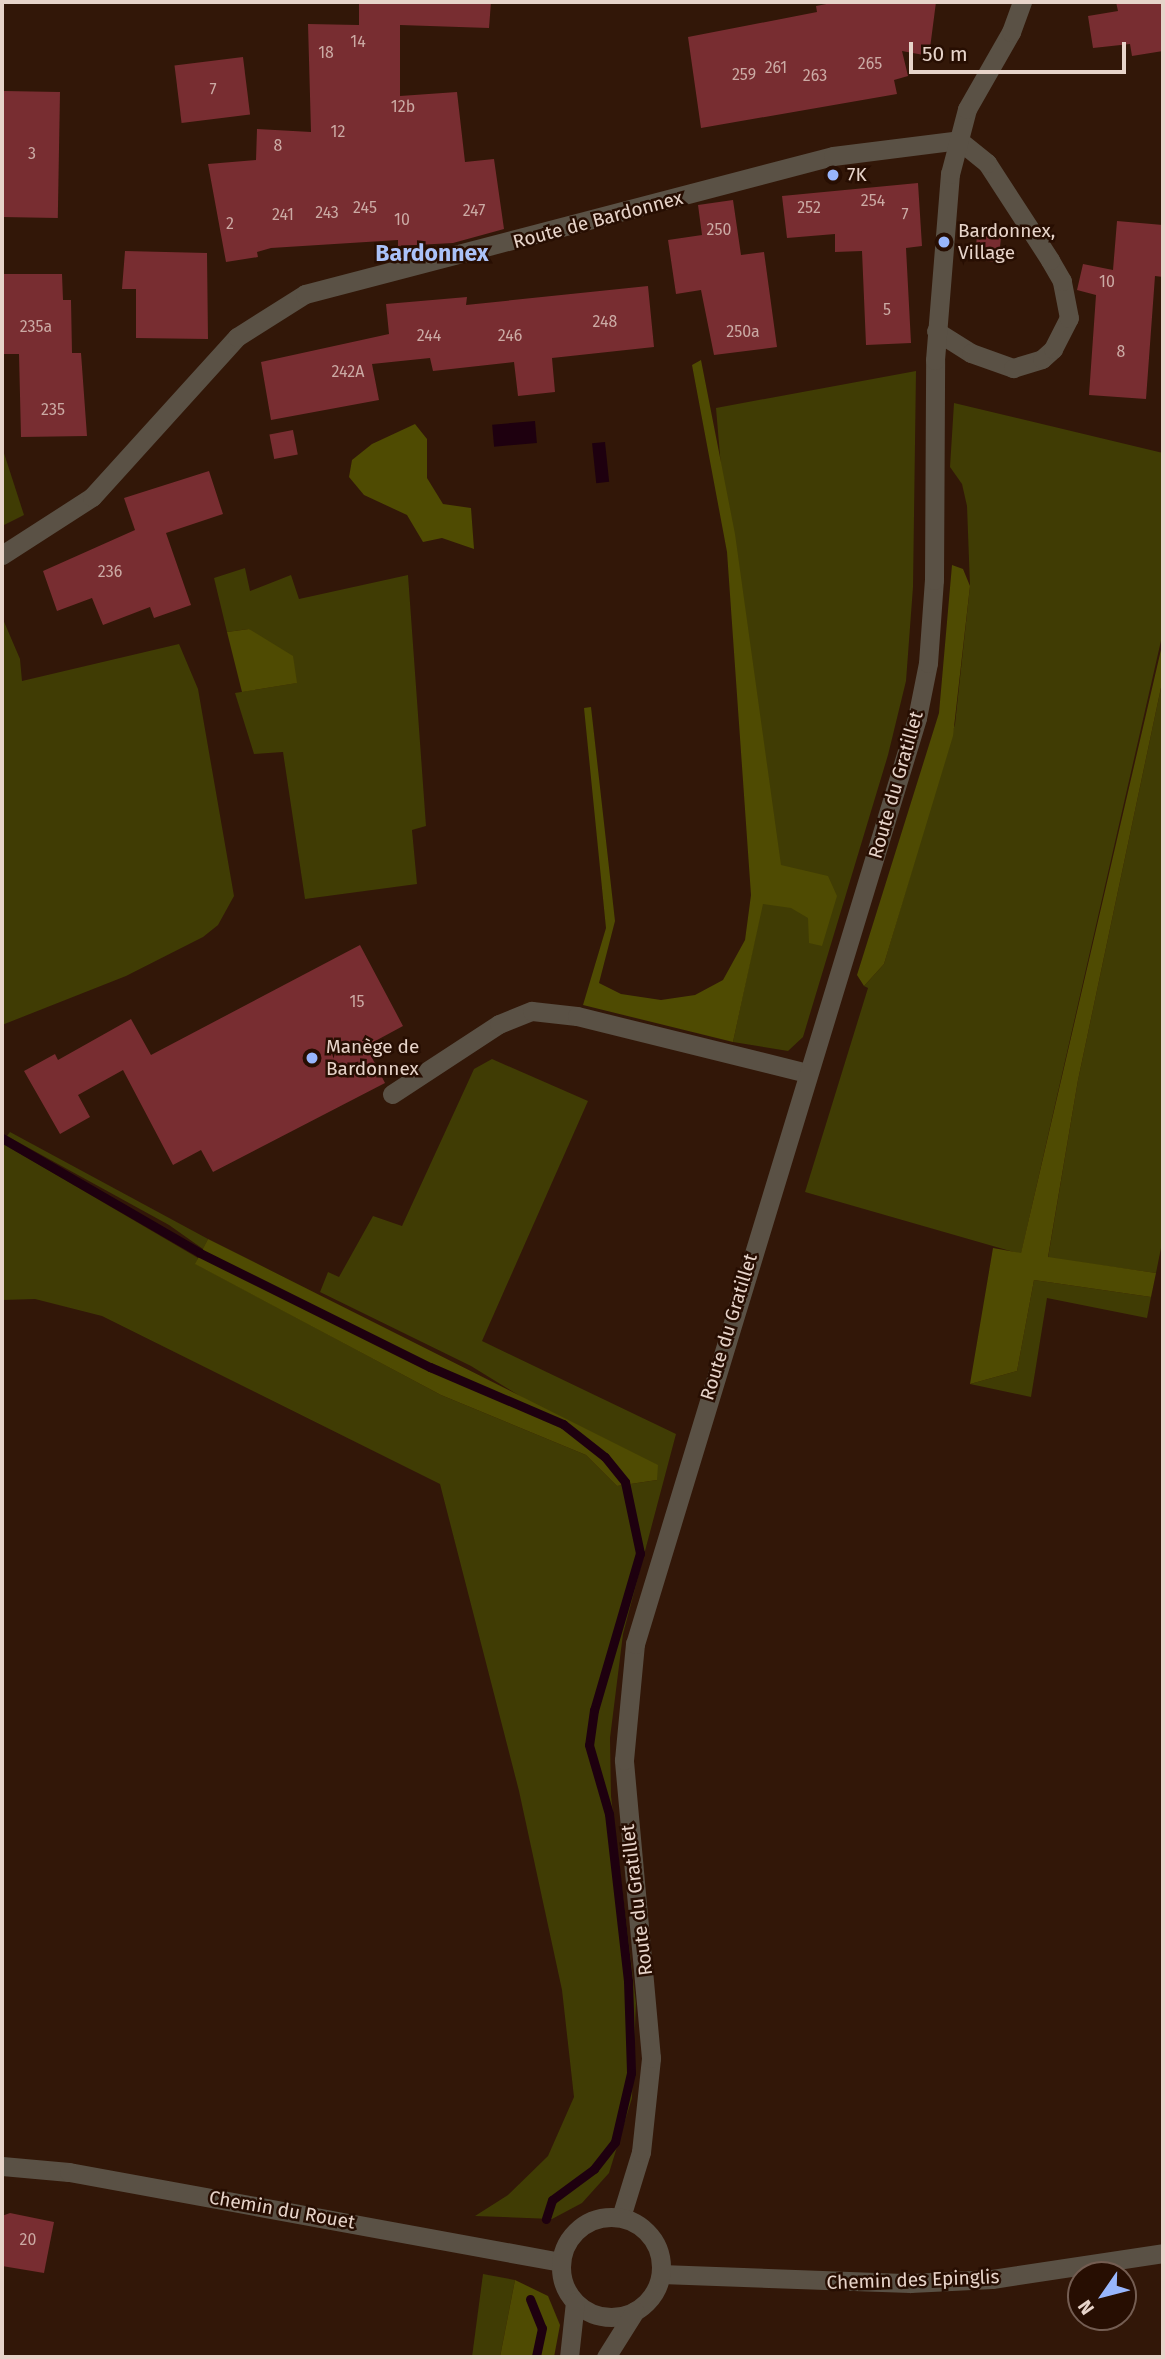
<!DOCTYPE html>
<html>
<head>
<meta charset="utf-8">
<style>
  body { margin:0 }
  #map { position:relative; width:1165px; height:2359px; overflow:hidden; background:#321708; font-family:"Fira Sans",sans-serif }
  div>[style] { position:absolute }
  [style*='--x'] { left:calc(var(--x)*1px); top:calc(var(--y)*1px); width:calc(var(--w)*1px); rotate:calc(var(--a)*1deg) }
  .green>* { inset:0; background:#403c04 }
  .forest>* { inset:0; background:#4f4b02 }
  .water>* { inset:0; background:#1e000f; transform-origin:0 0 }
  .stream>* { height:9px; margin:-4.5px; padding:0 4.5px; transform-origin:4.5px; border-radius:4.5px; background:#1e000f }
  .building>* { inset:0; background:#782d31; transform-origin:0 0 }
  .minor>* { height:19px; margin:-9.5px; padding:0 9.5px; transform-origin:9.5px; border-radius:9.5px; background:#5a5145 }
  .tertiary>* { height:19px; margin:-9.5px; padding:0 9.5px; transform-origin:9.5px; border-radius:9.5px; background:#5a5145 }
  .tertiary>.ring { margin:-9.5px; padding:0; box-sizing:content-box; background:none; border:19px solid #5a5145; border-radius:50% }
  .dots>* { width:19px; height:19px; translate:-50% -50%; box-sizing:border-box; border:4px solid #270e02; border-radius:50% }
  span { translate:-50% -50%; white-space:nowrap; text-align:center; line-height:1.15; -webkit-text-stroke:5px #270e02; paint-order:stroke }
  .number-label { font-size:16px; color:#cbaaa4 }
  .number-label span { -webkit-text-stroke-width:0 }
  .poi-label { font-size:19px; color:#e7d4ca }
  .left { translate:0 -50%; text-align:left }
  .street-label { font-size:19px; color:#e7d4ca }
  .quarter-label { font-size:23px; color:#abc2f8; font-weight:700 }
  .frame { position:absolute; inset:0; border:4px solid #e7d4ca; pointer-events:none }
  .north { position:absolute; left:1067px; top:2261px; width:70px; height:70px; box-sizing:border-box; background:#270e02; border:2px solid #745d52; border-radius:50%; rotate:235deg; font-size:19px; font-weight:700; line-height:28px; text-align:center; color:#e7d4ca }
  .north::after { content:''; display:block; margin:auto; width:24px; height:32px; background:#98b6fd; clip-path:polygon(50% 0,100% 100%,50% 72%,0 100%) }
  .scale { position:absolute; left:909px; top:42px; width:217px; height:32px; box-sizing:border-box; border:4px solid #e7d4ca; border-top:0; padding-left:9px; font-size:21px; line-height:24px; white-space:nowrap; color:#e7d4ca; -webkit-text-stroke:5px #270e02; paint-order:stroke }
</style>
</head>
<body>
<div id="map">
  <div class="green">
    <div style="clip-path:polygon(916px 371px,913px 587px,906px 681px,888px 755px,803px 1037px,788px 1051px,733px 1042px,759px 919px,716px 408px)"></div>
    <div style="clip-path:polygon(954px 403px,1163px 453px,1163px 632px,1021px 1254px,805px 1192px,868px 988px,864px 986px,884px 964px,955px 724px,970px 586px,967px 506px,962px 484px,950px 467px)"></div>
    <div style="clip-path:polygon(2px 447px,24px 515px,2px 526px)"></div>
    <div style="clip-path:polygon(245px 568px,250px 591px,291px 575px,299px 599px,408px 575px,426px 826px,412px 830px,417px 884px,305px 899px,283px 752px,254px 754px,235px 693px,296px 683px,249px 629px,227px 632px,214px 578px)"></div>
    <div style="clip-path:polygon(2px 617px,20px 659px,22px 681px,179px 644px,198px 689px,234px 896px,218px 925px,203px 937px,126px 976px,2px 1025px)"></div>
    <div style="clip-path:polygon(1163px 678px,1163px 1238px,1156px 1273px,1048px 1258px,1078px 1080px)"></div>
    <div style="clip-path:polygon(492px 1059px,588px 1101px,482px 1341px,676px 1434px,623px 1634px,610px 1738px,611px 1796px,636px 2003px,632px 2098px,609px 2173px,582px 2203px,552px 2219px,475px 2216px,508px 2195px,548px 2156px,574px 2097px,562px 1990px,519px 1791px,440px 1484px,102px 1316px,35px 1299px,2px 1300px,2px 1143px,198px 1258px,196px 1264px,441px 1395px,586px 1455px,617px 1486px,657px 1480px,471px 1366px,320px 1292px,328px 1272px,339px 1277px,373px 1216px,402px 1226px,474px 1069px)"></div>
    <div style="clip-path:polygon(10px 1132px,208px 1239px,203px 1249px,169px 1225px,7px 1136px)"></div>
    <div style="clip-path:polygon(1034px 1280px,1151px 1297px,1147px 1318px,1047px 1298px,1031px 1397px,970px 1384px,1017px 1371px)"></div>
    <div style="clip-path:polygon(483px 2274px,515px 2280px,500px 2357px,472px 2357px)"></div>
  </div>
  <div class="forest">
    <div style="clip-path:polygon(701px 360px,735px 534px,781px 865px,828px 876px,837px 896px,822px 946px,809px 943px,808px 918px,791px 908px,763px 904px,733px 1042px,583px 1005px,606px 928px,584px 708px,591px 707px,615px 921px,599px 983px,621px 994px,661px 1000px,695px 995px,723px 980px,745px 940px,751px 895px,727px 552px,692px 365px)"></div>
    <div style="clip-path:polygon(415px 424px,427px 439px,427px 478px,443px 504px,471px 508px,474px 549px,442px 538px,423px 542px,407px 515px,364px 495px,349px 477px,352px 460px,372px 444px)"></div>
    <div style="clip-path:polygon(952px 565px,963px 569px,970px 586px,953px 736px,884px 964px,864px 986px,857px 975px,939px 713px)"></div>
    <div style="clip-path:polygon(249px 629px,293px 656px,297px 683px,242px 692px,227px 632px)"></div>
    <div style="clip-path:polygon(1163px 641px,1163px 678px,1078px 1080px,1048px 1257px,1156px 1273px,1151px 1297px,1034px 1280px,1017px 1371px,970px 1384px,993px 1248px,1021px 1253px)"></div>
    <div style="clip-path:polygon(208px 1239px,658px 1465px,657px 1480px,617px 1486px,586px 1455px,441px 1395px,195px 1264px)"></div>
    <div style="clip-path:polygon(515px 2280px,548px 2296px,560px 2325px,554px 2357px,500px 2357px)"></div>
  </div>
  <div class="water">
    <div style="left:535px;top:421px;width:22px;height:43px;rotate:85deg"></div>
    <div style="left:605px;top:442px;width:40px;height:13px;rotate:84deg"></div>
  </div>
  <div class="stream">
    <div style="--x:2;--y:1138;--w:229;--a:30.1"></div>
    <div style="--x:200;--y:1253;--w:257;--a:26.4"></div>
    <div style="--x:430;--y:1367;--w:145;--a:23.2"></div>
    <div style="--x:563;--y:1424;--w:53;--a:38.2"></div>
    <div style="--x:605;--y:1457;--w:32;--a:51"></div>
    <div style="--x:625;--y:1482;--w:73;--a:78.1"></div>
    <div style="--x:640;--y:1553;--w:164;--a:106.3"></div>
    <div style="--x:594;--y:1710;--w:35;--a:98"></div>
    <div style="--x:589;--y:1745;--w:72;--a:73.8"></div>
    <div style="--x:609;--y:1814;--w:168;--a:83.5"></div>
    <div style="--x:628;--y:1981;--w:92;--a:88.1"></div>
    <div style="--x:631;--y:2073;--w:71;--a:103.1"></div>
    <div style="--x:615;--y:2142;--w:34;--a:128"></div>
    <div style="--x:594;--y:2169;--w:52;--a:143.6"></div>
    <div style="--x:552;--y:2200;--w:20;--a:108"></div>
    <div style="--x:530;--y:2299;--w:31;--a:68"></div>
    <div style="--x:542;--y:2328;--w:30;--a:102"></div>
  </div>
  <div class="building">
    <div style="clip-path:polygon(359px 2px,491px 2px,489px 28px,400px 25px,400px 96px,457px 92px,465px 162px,494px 159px,504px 229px,453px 243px,398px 246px,398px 240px,271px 248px,257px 252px,258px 257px,226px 262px,208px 164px,256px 160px,257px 129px,311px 132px,308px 24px,359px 25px)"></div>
    <div style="clip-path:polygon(837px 2px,936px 2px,929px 56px,902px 51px,908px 76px,894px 80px,897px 94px,701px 128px,688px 37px,817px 12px,816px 6px)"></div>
    <div style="clip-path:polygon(1116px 2px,1163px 2px,1163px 51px,1132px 56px,1130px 44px,1093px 48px,1088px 16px,1118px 11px)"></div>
    <div style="left:243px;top:57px;width:58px;height:69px;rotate:83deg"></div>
    <div style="left:4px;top:91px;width:56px;height:126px;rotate:1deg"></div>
    <div style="clip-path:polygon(918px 183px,922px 246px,906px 248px,911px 343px,866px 345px,862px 251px,835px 252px,835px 234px,787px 238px,782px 196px)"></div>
    <div style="clip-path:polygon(733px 200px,741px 255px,764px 252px,777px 347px,714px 355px,701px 290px,676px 294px,668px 240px,702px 235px,698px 205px)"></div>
    <div style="clip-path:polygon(1117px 221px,1163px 225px,1163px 277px,1155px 276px,1146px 399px,1089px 395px,1096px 295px,1077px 290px,1083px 264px,1113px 270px)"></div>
    <div style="left:977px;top:235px;width:24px;height:25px;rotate:5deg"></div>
    <div style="clip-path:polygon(125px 251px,207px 253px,208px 339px,136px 338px,136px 289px,122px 289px)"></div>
    <div style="clip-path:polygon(2px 274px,62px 274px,63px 300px,71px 300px,72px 353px,81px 353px,87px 436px,21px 437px,19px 354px,2px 354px)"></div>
    <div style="clip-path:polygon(648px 286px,654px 347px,552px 358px,555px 392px,518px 396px,514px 362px,433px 371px,430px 358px,372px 364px,379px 400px,271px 420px,261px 362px,389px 334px,386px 304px,467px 297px,466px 305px)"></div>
    <div style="left:293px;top:430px;width:25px;height:24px;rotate:79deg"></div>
    <div style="clip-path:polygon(209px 471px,223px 514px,166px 533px,191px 605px,154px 618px,150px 607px,103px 625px,92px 598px,57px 611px,43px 571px,135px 530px,124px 498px)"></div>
    <div style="clip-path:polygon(360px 945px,403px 1026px,366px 1046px,385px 1083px,213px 1172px,201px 1150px,173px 1165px,123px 1070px,78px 1095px,90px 1117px,60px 1134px,24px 1071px,55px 1054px,58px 1060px,131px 1019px,151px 1055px)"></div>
    <div style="clip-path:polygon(10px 2213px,54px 2222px,44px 2273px,2px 2266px,2px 2216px)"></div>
  </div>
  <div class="minor">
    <div style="--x:936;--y:331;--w:41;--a:32.2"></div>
    <div style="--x:971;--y:353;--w:45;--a:19.7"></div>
    <div style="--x:1013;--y:368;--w:30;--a:-17"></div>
    <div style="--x:1042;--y:359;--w:15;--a:-42"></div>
    <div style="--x:1053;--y:349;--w:35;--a:-63"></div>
    <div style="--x:1069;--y:318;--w:38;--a:-101"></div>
    <div style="--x:1062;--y:281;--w:24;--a:-120"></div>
    <div style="--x:1050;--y:260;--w:116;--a:-123"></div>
    <div style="--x:987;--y:163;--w:36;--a:-141"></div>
    <div style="--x:2;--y:555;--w:107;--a:-32.8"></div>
    <div style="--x:92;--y:497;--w:216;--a:-47.8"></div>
    <div style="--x:237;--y:337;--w:80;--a:-32.3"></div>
    <div style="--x:305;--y:294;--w:546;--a:-14.65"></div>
    <div style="--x:833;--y:156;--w:127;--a:-7.2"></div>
    <div style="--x:392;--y:1094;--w:128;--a:-33.2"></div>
    <div style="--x:499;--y:1024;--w:35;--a:-22"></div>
    <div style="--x:532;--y:1011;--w:45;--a:6.3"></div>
    <div style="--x:577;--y:1016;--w:237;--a:13.9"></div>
    <div style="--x:621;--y:2217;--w:68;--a:-72.9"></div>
    <div style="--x:641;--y:2152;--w:95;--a:-83.9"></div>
    <div style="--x:651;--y:2058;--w:299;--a:-95.2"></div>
    <div style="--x:624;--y:1760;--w:117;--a:-84.6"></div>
    <div style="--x:635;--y:1644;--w:968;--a:-73.06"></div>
    <div style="--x:917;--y:718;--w:56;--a:-78.7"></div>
    <div style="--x:928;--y:663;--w:83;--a:-85.9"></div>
    <div style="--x:934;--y:580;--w:220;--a:-89.7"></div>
    <div style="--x:935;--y:360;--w:187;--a:-85.4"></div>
    <div style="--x:950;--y:174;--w:67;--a:-75.3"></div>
    <div style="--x:967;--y:109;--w:89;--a:-60.3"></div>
    <div style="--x:1011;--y:32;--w:32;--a:-70"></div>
    <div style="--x:661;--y:2274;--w:249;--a:2.1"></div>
    <div style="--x:910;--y:2283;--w:82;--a:-2.8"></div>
    <div style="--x:992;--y:2279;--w:173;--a:-8.6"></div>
  </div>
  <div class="tertiary">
    <div style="--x:2;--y:2166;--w:67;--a:5.1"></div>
    <div style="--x:69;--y:2172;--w:500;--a:10.37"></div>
    <div class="ring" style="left:561px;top:2217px;width:81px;height:81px"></div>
    <div style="--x:569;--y:2357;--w:55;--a:-83.8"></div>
    <div style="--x:606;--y:2357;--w:54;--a:-57.8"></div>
  </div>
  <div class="dots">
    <div style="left:833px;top:175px;background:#98b6fd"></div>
    <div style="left:944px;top:242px;background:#98b6fd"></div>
    <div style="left:312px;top:1058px;background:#98b6fd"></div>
  </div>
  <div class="number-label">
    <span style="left:358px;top:42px">14</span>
    <span style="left:326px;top:53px">18</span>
    <span style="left:870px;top:64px">265</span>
    <span style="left:776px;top:68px">261</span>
    <span style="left:744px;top:75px">259</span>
    <span style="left:815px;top:76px">263</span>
    <span style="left:213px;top:90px">7</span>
    <span style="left:403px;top:107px">12b</span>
    <span style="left:338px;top:132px">12</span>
    <span style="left:278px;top:146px">8</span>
    <span style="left:32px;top:154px">3</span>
    <span style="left:873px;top:201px">254</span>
    <span style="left:365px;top:208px">245</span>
    <span style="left:809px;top:208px">252</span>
    <span style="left:474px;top:211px">247</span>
    <span style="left:327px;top:213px">243</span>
    <span style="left:283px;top:215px">241</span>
    <span style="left:905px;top:215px">7</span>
    <span style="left:402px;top:220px">10</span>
    <span style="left:230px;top:224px">2</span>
    <span style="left:719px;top:230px">250</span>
    <span style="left:1107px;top:282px">10</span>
    <span style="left:887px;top:310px">5</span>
    <span style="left:605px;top:322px">248</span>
    <span style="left:36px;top:327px">235a</span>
    <span style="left:743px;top:332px">250a</span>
    <span style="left:429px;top:336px">244</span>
    <span style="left:510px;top:336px">246</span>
    <span style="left:1121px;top:352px">8</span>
    <span style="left:348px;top:372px">242A</span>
    <span style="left:53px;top:410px">235</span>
    <span style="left:110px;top:572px">236</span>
    <span style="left:357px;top:1002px">15</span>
    <span style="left:28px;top:2240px">20</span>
  </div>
  <div class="poi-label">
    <span class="left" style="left:847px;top:175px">7K</span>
    <span class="left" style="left:958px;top:242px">Bardonnex,<br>Village</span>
    <span class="left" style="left:326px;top:1058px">Manège de<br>Bardonnex</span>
  </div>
  <div class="street-label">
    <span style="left:598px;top:220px;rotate:-15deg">Route de Bardonnex</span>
    <span style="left:896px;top:785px;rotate:-74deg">Route du Gratillet</span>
    <span style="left:729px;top:1327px;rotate:-73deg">Route du Gratillet</span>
    <span style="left:637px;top:1900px;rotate:-97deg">Route du Gratillet</span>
    <span style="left:282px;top:2210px;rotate:10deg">Chemin du Rouet</span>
    <span style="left:913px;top:2280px;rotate:-2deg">Chemin des Epinglis</span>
  </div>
  <div class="quarter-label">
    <span style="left:432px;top:253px">Bardonnex</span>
  </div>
  <div class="frame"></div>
  <div class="north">N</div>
  <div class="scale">50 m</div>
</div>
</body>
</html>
